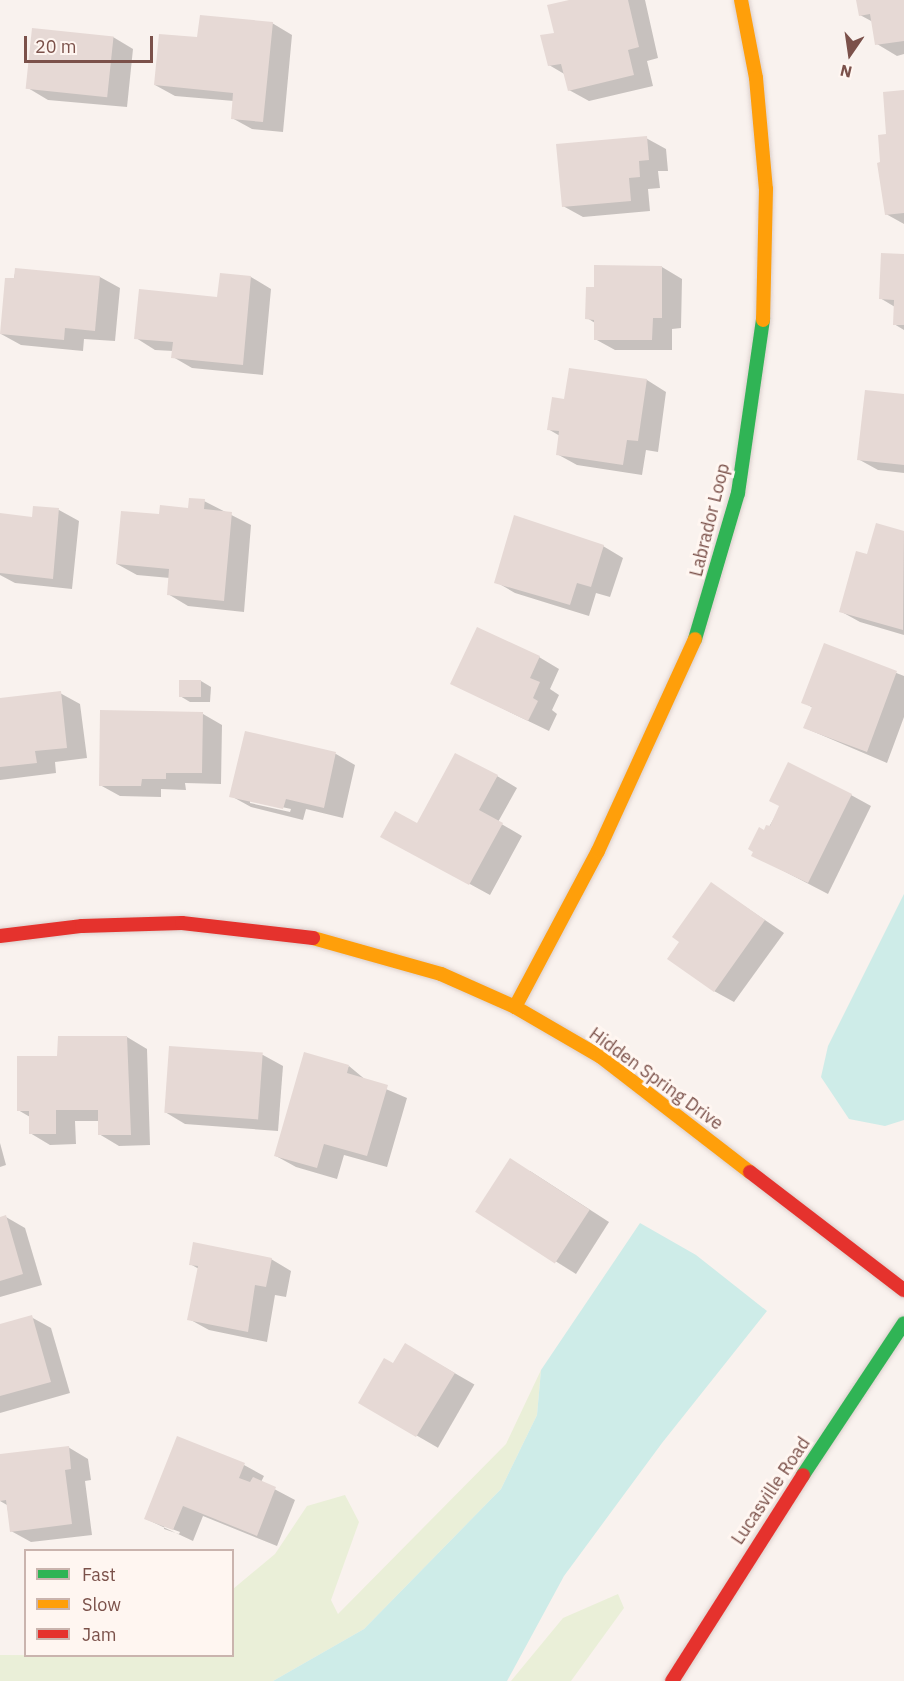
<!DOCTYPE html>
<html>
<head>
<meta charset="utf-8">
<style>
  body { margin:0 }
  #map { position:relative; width:904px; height:1681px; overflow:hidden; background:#f9f2ee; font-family:"IBM Plex Sans",sans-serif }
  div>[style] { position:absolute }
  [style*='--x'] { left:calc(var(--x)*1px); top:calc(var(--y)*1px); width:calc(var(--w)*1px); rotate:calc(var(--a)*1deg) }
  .green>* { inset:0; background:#eaefd8 }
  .water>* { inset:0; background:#ceece8 }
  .shadow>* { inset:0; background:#0003; transform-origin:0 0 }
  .building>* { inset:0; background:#e6d9d5; transform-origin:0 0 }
  .roads { filter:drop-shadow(0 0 2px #dacecb) drop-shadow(0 0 2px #dacecb) }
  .fast>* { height:14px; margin:-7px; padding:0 7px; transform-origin:7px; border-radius:7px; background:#30b455 }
  .slow>* { height:14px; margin:-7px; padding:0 7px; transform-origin:7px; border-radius:7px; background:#ff9f0a }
  .jam>* { height:14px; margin:-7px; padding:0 7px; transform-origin:7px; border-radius:7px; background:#e5322d }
  span { translate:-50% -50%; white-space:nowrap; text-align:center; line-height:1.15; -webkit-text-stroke:6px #fff6f1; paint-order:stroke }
  .street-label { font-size:18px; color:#7b514a }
  .legend { position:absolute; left:24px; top:1549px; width:210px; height:108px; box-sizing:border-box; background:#fff6f1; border:2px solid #cab4ae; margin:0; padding:8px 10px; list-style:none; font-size:18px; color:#7b514a }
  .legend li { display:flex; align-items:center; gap:12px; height:30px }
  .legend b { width:30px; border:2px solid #cab4ae }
  .north { position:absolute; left:820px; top:24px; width:60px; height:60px; -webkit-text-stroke:4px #fff6f1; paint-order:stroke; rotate:193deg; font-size:16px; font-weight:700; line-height:24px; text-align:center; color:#7b514a }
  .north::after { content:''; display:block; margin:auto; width:21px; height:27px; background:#7b514a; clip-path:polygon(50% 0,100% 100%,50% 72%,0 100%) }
  .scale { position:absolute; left:24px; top:36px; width:129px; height:27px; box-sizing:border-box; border:3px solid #7b514a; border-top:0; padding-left:8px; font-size:18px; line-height:21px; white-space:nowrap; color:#7b514a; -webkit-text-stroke:4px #fff6f1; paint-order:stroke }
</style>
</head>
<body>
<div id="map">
  <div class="green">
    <div style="clip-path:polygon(541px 1370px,537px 1415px,501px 1489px,364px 1629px,273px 1681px,0 1681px,0 1655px,232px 1656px,233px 1589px,275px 1554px,307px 1506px,345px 1495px,359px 1522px,331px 1600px,338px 1614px,506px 1444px)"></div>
    <div style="clip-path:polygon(618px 1594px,624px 1608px,571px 1681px,511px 1681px,563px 1618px)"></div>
  </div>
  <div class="water">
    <div style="clip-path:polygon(904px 894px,904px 1120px,885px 1126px,849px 1119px,821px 1077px,828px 1046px)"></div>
    <div style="clip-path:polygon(640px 1223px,696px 1255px,767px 1311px,662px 1443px,564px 1576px,507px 1681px,273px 1681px,364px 1629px,501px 1489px,537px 1415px,541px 1370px)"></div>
  </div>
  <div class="shadow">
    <div style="clip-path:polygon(576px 0,645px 0,658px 58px,647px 61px,653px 86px,589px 101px,569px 90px,566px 75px,549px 65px,556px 34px)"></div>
    <div style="clip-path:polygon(857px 0,904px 0,904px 54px,897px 56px,877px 44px,873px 22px,860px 15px)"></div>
    <div style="clip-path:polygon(272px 23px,292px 35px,283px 132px,252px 129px,232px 118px,234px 101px,175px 96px,155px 85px,199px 38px)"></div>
    <div style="clip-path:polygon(113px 37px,133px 49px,127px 107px,48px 100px,28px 88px)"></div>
    <div style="clip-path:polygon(904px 92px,904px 224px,886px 214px,882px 163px)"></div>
    <div style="clip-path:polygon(646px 138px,666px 149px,668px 171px,658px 171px,660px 188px,648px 189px,650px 211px,583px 217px,563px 206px)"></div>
    <div style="clip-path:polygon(904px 256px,904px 330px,894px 324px,895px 307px,880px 298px)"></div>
    <div style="clip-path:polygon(662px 267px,682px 279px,681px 328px,672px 329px,672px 350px,615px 350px,595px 339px,595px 323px,587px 318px,595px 288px)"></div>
    <div style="clip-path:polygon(16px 269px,100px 277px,120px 288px,115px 341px,84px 339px,83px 351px,21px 345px,1px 334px)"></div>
    <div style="clip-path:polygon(221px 275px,251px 277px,271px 289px,263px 375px,192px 368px,173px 357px,173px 351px,155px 350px,136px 338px,219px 298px)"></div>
    <div style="clip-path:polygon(647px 380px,666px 392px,658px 452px,646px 450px,642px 475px,577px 465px,557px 454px,560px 436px,548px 429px,565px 400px)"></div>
    <div style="clip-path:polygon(904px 396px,904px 473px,878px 470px,858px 459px)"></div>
    <div style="clip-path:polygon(204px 501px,251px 525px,244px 612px,188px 606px,168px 594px,170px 578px,137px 575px,117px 564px,160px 516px,190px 509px)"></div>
    <div style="clip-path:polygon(34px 507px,59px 510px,79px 521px,72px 589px,15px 583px,0 575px,0 519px,34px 518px)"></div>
    <div style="clip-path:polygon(877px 525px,904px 532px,904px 635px,860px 622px,840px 611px,868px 556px)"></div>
    <div style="clip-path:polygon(603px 546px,623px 558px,610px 597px,596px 593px,589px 616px,515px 593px,496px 582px)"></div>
    <div style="clip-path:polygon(825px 645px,904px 676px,904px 717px,887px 763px,805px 728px,813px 708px,803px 702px)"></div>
    <div style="clip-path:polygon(539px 657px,559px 669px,550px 689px,559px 695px,552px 710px,557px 714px,549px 731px,452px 684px)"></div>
    <div style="clip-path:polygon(201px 681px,211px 687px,210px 702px,190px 702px,180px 696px)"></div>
    <div style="clip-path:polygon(60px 693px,80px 704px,87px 758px,55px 762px,56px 773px,0 780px,0 700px)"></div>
    <div style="clip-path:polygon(203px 714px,222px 725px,221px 784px,185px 783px,186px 790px,161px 789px,161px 797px,120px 796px,100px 785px)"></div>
    <div style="clip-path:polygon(evenodd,246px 733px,336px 754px,355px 765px,343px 818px,306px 809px,303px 820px,251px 807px,231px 796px,246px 733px,250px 800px,291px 809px,290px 812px,250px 803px,250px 800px)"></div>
    <div style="clip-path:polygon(497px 776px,517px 788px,498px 822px,522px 836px,490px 895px,402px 847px,418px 825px)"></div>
    <div style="clip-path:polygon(851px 795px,871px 806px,828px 894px,753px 855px,781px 806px)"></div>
    <div style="clip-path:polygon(712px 884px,784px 933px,734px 1002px,714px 991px,681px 941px)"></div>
    <div style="clip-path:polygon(127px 1037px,147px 1049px,150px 1145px,119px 1146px,99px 1134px,99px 1121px,75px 1121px,76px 1144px,50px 1145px,30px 1133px,30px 1117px,18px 1110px,59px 1058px)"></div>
    <div style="clip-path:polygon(170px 1048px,263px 1055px,283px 1066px,278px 1131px,185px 1124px,165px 1112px)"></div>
    <div style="clip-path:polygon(349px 1066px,367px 1081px,407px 1098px,387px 1167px,344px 1155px,337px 1179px,296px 1167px,276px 1156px)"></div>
    <div style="clip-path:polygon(0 1143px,6px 1165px,0 1167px)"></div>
    <div style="clip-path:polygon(530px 1171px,609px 1222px,576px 1274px,477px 1212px)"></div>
    <div style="clip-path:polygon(6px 1217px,25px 1228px,42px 1285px,0 1297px,0 1219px)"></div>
    <div style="clip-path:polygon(271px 1259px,291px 1271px,286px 1297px,275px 1295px,267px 1342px,209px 1330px,189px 1319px,199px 1269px,190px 1264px)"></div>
    <div style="clip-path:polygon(31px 1317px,51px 1328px,70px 1393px,0 1413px,0 1326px)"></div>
    <div style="left:406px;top:1345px;width:79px;height:73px;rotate:30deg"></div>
    <div style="clip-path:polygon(evenodd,178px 1438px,244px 1465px,264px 1476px,261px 1482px,295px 1500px,277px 1546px,203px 1516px,193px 1541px,146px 1519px,178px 1438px,164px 1526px,180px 1532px,179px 1534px,164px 1529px,164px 1526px)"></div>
    <div style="clip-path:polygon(68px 1447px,88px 1459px,91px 1480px,85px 1481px,92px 1535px,31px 1542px,11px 1531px,7px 1505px,0 1501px,0 1455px)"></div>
  </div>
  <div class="building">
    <div style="clip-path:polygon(569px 0,628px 0,639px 47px,628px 50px,634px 75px,568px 91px,561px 64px,548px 66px,540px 35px,554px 33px,547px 5px)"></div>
    <div style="clip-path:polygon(856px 0,904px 0,904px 41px,875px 45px,870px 14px,859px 16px)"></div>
    <div style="clip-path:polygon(200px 15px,273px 22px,263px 122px,231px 119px,233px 93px,154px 85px,159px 34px,197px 37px)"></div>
    <div style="left:32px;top:28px;width:82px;height:61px;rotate:6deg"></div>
    <div style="clip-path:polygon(904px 90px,904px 213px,885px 215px,877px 163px,880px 162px,878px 135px,886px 134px,883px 92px)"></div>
    <div style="clip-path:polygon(647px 136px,649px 160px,639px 161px,640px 177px,629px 178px,631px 201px,562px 207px,556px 144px)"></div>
    <div style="clip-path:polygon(881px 253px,904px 254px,904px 325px,893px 325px,894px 300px,879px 299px)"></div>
    <div style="clip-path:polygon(594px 265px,662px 266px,662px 318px,653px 318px,652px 340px,594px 340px,594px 320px,585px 319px,586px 287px,594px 287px)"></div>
    <div style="clip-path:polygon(15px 268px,100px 276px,95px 331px,65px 328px,64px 340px,0 334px,5px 278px,14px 278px)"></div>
    <div style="clip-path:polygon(220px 273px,251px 276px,243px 365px,171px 358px,173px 342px,134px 339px,139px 289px,217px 297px)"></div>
    <div style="clip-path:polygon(569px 368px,647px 379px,638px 441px,627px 440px,623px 465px,556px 455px,559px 431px,547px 430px,552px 397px,564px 399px)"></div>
    <div style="clip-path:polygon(865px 390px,904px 394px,904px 465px,857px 460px)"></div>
    <div style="clip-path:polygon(189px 498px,205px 499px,204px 509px,232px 512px,224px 601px,167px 595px,169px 569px,116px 564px,121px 511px,159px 514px,160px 505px,188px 508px)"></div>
    <div style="clip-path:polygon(33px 506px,59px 508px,53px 579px,0 573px,0 513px,32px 517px)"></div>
    <div style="clip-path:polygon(514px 515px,604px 545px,591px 587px,577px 583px,570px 605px,494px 583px)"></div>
    <div style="clip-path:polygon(876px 523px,904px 531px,903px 630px,839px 612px,856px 551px,867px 554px)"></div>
    <div style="clip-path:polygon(477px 627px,540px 656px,530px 678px,540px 682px,533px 698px,538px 701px,528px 721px,450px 684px)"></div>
    <div style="clip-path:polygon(824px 643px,897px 671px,867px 752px,803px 728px,812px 707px,801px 703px)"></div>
    <div style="left:179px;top:680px;width:22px;height:17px"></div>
    <div style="clip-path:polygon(61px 691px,67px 748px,35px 751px,37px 763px,0 767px,0 698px)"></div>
    <div style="clip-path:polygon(100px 710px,203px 712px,202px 773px,166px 773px,166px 779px,142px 779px,141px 786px,99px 786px)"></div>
    <div style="clip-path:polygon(245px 731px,336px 752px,324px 808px,286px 799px,283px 809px,229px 797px)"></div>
    <div style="clip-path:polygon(455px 753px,498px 775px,479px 810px,503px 823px,469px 885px,380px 837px,395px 811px,417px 823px)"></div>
    <div style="clip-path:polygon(788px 762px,852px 794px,808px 883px,751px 856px,753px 852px,748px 849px,759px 827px,764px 830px,766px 825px,770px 826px,779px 806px,769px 801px)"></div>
    <div style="clip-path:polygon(711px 882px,765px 920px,714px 992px,667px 959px,679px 942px,672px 937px)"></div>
    <div style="clip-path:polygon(58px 1036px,127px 1036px,131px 1135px,98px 1135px,98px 1110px,56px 1110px,56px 1134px,29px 1134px,29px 1111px,17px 1111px,17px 1056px,57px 1056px)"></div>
    <div style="left:169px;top:1046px;width:94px;height:67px;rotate:4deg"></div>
    <div style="clip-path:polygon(304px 1052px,349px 1065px,347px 1073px,388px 1085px,367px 1156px,324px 1144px,317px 1168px,274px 1156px)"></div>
    <div style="left:510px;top:1158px;width:95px;height:64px;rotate:33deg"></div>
    <div style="clip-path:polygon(6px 1215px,23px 1274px,0 1281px,0 1217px)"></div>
    <div style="clip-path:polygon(193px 1242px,272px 1258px,266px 1287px,255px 1285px,248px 1332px,187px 1320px,198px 1266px,189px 1265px)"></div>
    <div style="clip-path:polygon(32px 1315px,51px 1382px,0 1396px,0 1324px)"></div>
    <div style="clip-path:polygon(405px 1343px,455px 1373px,416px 1437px,358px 1403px,384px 1358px,393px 1363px)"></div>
    <div style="clip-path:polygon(177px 1436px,245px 1463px,239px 1478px,250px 1482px,253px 1477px,276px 1487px,257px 1536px,183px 1506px,173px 1530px,144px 1519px)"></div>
    <div style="clip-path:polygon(69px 1446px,71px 1469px,65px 1470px,72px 1524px,10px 1532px,6px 1500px,0 1501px,0 1454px)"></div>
  </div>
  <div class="roads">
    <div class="fast">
      <div style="--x:695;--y:639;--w:152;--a:-73.6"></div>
      <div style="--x:738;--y:493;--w:175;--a:-81.8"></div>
      <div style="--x:803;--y:1475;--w:182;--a:-56.4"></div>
    </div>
    <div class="slow">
      <div style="--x:741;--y:0;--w:79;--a:79.1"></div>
      <div style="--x:756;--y:78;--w:111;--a:84.9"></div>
      <div style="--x:766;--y:189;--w:131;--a:91.3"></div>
      <div style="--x:313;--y:938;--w:133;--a:15.7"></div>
      <div style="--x:441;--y:974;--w:81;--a:24"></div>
      <div style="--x:515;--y:1007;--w:99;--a:30.2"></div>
      <div style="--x:601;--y:1057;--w:188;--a:37.7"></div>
      <div style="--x:515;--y:1007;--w:177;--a:-62"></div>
      <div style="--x:598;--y:851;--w:233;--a:-65.4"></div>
    </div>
    <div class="jam">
      <div style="--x:0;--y:936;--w:83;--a:-7"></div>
      <div style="--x:82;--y:926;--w:100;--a:-1.7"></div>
      <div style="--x:182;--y:923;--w:132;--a:6.5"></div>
      <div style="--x:750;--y:1172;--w:194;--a:37.5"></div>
      <div style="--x:672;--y:1681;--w:244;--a:-57.5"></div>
    </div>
  </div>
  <div class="street-label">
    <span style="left:710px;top:520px;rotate:-76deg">Labrador Loop</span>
    <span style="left:656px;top:1079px;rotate:36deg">Hidden Spring Drive</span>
    <span style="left:771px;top:1491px;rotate:-56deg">Lucasville Road</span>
  </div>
  <ul class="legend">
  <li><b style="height:8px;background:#30b455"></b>Fast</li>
  <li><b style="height:8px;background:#ff9f0a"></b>Slow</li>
  <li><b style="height:8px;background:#e5322d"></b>Jam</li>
  </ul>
  <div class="north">N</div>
  <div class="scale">20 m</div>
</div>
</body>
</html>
